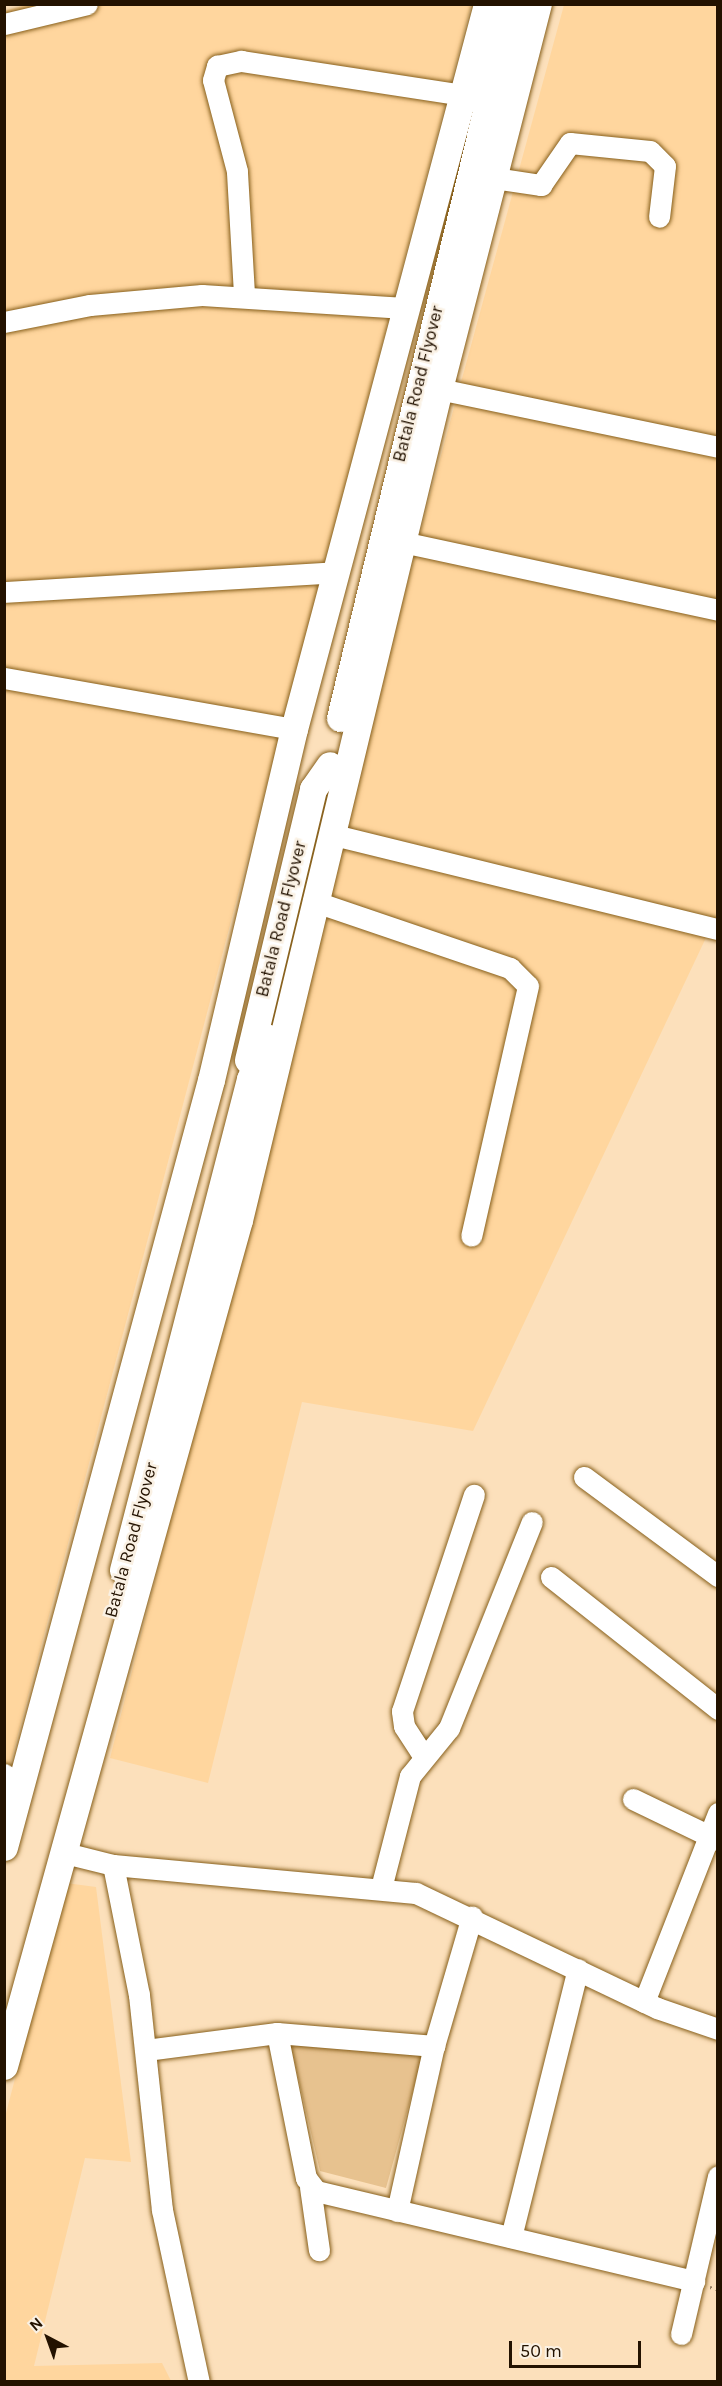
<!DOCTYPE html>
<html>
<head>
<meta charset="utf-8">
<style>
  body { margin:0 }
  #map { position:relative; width:722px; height:2386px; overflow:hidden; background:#fce0bb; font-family:Karla,sans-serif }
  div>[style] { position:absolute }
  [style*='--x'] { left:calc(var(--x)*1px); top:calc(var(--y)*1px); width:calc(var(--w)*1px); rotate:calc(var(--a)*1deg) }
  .built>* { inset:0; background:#ffd69e }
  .green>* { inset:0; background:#e7c28f }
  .path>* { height:3px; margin-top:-1.5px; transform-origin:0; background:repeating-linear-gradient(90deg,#947d62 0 1.5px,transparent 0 6px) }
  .roads { filter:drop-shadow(0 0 2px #875f1b) drop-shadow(0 0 2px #875f1b) }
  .minor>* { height:21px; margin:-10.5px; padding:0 10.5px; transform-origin:10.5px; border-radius:10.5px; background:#fff }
  .major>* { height:27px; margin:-13.5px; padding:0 13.5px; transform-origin:13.5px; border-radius:13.5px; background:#fff }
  span { translate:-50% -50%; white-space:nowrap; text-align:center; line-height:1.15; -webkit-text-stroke:5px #faf1e4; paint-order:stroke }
  .street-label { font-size:18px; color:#231200 }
  .frame { position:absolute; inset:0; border:6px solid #231200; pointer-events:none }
  .north { position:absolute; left:18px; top:2308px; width:60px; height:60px; -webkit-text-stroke:4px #faf1e4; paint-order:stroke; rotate:319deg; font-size:16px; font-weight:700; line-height:24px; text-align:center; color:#231200 }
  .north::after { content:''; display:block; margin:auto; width:21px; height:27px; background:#231200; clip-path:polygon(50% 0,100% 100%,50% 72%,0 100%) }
  .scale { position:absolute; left:509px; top:2341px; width:132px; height:27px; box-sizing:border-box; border:3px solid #231200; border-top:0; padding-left:8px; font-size:18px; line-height:21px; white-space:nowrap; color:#231200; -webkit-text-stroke:4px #faf1e4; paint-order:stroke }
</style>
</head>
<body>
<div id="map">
  <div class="built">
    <div style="clip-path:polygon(29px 4px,471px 5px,5px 1784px,4px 11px)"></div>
    <div style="clip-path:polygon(564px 5px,717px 5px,717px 926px,712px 925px,473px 1431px,302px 1402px,208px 1783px,110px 1758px,425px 514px)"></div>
    <div style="clip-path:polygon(66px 1883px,96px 1887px,131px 2162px,85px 2158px,34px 2366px,162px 2363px,171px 2381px,5px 2382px,5px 2117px)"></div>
  </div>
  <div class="green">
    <div style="clip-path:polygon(287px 2030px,427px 2039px,386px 2188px,320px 2171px)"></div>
  </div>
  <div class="path">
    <div style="--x:710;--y:2287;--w:8;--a:14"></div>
  </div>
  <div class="roads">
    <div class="minor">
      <div style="--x:4;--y:24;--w:85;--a:-13.5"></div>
      <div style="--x:494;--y:178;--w:48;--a:8.5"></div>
      <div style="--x:541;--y:185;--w:51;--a:-55.4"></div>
      <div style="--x:570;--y:143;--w:80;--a:5.7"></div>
      <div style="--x:650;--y:151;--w:21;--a:45"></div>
      <div style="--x:665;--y:166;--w:51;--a:96.7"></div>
      <div style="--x:244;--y:294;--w:123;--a:-93.3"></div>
      <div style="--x:237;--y:171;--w:94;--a:-104.8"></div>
      <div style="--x:213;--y:80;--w:15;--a:-74"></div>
      <div style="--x:217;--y:66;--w:25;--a:-12"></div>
      <div style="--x:241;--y:61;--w:225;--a:8.7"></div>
      <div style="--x:4;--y:322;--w:88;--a:-11.2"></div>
      <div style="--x:90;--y:305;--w:112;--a:-5.1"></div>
      <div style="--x:202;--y:295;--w:203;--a:3.7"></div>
      <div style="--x:439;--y:389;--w:285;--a:11.7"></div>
      <div style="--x:402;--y:542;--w:323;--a:12.1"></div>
      <div style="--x:4;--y:592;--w:334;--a:-3.4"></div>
      <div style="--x:4;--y:678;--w:294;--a:10"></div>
      <div style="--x:330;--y:834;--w:399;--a:13.8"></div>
      <div style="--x:313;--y:901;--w:208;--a:18.8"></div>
      <div style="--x:510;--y:968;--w:25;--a:45"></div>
      <div style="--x:528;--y:986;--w:256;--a:102.8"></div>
      <div style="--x:584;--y:1477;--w:167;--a:36.5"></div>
      <div style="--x:551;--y:1577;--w:213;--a:38.3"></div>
      <div style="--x:424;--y:1757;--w:37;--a:-123"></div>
      <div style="--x:404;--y:1726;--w:15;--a:-98"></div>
      <div style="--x:402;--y:1711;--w:228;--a:-71.6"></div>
      <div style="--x:4;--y:1774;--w:21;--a:43"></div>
      <div style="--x:633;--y:1799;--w:94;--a:25.8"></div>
      <div style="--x:65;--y:1853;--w:49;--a:14"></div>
      <div style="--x:113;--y:1865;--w:133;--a:78.7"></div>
      <div style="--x:139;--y:1995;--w:216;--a:83.9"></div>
      <div style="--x:162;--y:2210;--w:176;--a:77.9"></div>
      <div style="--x:113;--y:1865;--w:304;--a:5.3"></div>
      <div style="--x:416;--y:1893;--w:267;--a:25.5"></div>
      <div style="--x:657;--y:2008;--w:65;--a:19"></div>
      <div style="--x:381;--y:1888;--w:116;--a:-75.5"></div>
      <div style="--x:410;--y:1776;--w:62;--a:-50.9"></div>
      <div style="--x:449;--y:1728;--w:222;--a:-68.1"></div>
      <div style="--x:644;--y:2002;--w:203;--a:-68.6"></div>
      <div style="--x:277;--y:2033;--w:148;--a:78.7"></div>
      <div style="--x:306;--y:2178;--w:16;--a:52"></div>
      <div style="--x:316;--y:2191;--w:389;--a:13.4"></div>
      <div style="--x:146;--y:2050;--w:132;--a:-7.4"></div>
      <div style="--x:277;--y:2033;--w:158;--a:4.7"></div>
      <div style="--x:310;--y:2187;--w:64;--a:81.9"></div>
      <div style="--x:397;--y:2211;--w:169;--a:-77.4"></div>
      <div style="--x:434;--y:2046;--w:135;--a:-73.7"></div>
      <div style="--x:511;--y:2237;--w:276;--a:-76"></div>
      <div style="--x:681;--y:2334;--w:162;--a:-76.8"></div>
    </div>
    <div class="major">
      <div style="--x:340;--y:718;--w:734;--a:-76.46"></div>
      <div style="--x:248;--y:1060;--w:279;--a:-76.5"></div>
      <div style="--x:313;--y:789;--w:29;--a:-55"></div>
      <div style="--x:123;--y:1570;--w:507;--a:-75.5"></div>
      <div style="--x:250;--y:1079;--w:45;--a:-66.3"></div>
      <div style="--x:4;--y:1847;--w:794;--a:-74.9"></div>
      <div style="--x:211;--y:1080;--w:361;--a:-76.7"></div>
      <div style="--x:294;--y:729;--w:750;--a:-75.09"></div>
      <div style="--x:4;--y:2066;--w:878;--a:-74.48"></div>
      <div style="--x:239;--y:1220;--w:855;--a:-76.47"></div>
      <div style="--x:439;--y:389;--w:398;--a:-75.6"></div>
    </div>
  </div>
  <div class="street-label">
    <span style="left:418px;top:384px;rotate:-76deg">Batala Road Flyover</span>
    <span style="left:281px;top:919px;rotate:-76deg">Batala Road Flyover</span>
    <span style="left:131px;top:1540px;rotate:-75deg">Batala Road Flyover</span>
  </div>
  <div class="frame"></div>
  <div class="north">N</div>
  <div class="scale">50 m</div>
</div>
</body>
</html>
